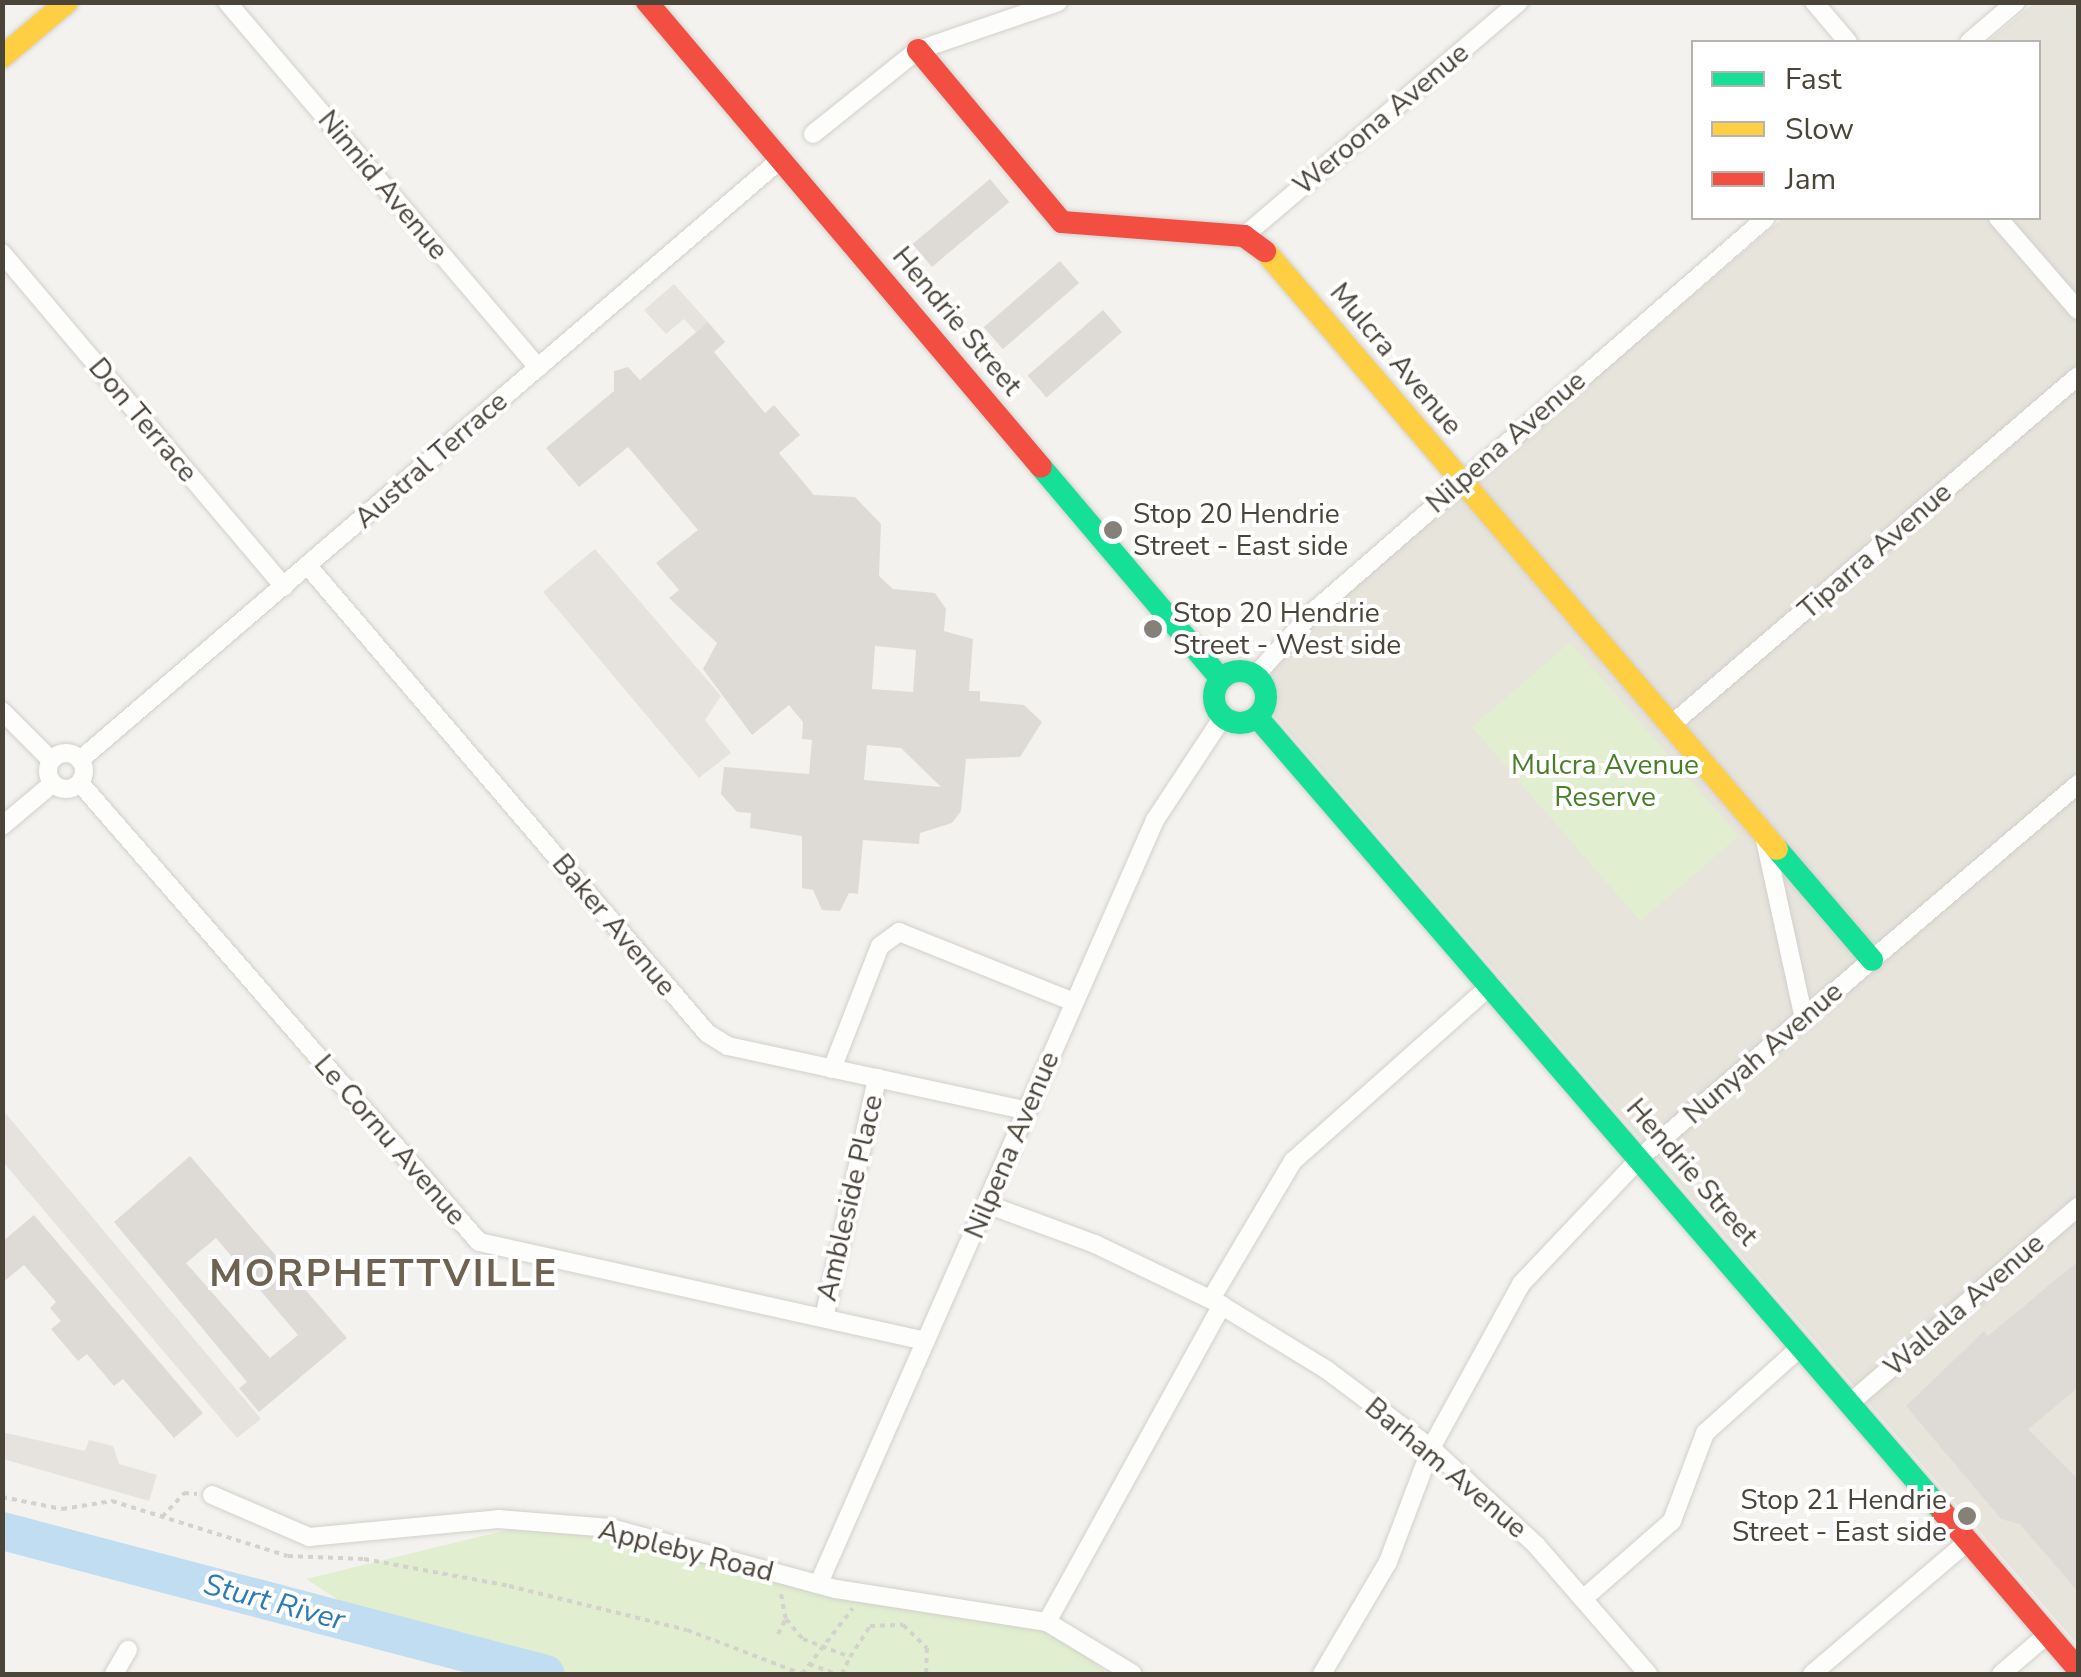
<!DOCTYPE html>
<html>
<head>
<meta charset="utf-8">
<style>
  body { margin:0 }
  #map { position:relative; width:2081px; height:1677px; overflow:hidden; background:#f4f2ee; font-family:"Nunito Sans",sans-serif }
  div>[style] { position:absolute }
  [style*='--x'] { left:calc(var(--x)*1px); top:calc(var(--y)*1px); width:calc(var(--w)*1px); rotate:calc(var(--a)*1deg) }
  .residential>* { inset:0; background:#e7e4dc }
  .green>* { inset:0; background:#e1eecf; transform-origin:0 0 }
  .parking>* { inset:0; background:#e6e3df }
  .river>* { height:38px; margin:-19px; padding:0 19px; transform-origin:19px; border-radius:19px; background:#c0ddf1 }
  .building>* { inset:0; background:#dedbd6; transform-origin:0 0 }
  .path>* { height:4px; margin-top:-2px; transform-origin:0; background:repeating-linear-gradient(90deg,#d3d2cc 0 5px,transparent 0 10px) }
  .roads { filter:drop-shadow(0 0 2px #d2d0cb) drop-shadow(0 0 2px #d2d0cb) }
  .street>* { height:18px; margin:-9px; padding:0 9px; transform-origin:9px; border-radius:9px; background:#fdfdfc }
  .street>.ring { margin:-9px; padding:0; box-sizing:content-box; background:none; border:18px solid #fdfdfc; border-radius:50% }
  .fast>* { height:22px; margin:-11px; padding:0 11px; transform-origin:11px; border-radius:11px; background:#16e098 }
  .fast>.ring { margin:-11px; padding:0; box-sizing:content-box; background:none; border:22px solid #16e098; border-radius:50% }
  .slow>* { height:22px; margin:-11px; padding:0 11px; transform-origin:11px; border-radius:11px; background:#ffcf43 }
  .jam>* { height:22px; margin:-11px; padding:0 11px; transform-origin:11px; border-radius:11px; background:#f24e42 }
  .dots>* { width:28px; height:28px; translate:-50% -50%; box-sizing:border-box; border:5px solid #fff; border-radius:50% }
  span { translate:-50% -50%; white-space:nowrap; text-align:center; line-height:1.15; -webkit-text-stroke:8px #fff; paint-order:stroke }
  .street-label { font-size:28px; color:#4b4439 }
  .poi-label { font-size:28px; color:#4b4439 }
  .left { translate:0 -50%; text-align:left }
  .right { translate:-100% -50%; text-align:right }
  .park-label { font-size:28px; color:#4a7f2a }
  .water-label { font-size:30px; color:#2e7ab2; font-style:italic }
  .district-label { font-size:38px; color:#6e6250; font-weight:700; letter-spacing:2.5px }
  .frame { position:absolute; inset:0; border:5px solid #4b4439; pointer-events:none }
  .legend { position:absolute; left:1691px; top:40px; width:350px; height:180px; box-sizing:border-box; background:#fff; border:2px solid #b7b4b0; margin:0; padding:12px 18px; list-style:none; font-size:30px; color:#4b4439 }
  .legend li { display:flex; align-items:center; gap:20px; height:50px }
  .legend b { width:50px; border:2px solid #b7b4b0 }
</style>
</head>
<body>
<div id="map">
  <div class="residential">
    <div style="clip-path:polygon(2034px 3px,2078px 3px,2078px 1645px,1274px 715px,1268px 673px,1330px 606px,1783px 218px,2038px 218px,2038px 42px,1987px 42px)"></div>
  </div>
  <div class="green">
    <div style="left:1570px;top:642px;width:257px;height:130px;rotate:49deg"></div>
    <div style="clip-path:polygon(540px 1522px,836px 1589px,1047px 1622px,1108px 1674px,546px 1674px,391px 1634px,306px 1579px)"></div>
  </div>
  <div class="parking">
    <div style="clip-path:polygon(674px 284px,708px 322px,696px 332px,684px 319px,666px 334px,644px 310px)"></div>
    <div style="clip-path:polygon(595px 549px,721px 696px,705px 720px,731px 753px,699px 778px,543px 592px)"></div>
    <div style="clip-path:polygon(2px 1109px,261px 1419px,237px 1438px,3px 1162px)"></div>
    <div style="clip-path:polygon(2px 1432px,85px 1451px,89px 1440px,113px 1446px,119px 1464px,157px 1475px,149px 1501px,3px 1459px)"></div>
  </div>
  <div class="river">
    <div style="--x:2;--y:1531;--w:562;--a:14.73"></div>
  </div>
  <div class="building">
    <div style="left:990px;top:179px;width:30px;height:101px;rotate:50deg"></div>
    <div style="left:1060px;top:261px;width:29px;height:101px;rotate:49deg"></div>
    <div style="left:1103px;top:310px;width:29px;height:100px;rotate:49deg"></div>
    <div style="clip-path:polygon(evenodd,708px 322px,725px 342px,714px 352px,765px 413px,774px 405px,800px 435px,779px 453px,814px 495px,855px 497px,881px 524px,879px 576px,893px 589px,935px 593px,946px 609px,944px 631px,973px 639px,969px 691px,980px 691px,980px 701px,1024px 705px,1042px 722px,1020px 757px,966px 759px,961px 811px,952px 823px,920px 833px,919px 844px,863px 840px,858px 894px,849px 893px,840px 911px,822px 910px,813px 890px,802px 888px,802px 836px,750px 828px,751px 813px,737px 812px,721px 794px,724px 767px,809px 774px,812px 740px,802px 739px,803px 722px,789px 705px,752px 735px,703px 669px,717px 643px,669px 598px,679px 590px,656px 563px,698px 530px,628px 447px,579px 487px,546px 448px,614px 391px,614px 371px,628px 367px,640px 380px,708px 322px,875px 646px,916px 650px,913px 692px,872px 689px,875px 646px,708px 322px,867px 745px,901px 748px,941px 787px,864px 780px,867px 745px)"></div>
    <div style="clip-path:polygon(evenodd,190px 1156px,347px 1338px,259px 1412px,239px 1388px,247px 1382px,114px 1222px,190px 1156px,216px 1238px,298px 1335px,270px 1358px,186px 1263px,216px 1238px)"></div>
    <div style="clip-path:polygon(34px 1215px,203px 1413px,174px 1438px,123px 1379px,114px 1386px,87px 1354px,78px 1361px,51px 1329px,61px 1321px,50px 1308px,56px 1302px,24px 1265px,2px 1283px,2px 1242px)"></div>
    <div style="clip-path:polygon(2078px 1261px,2078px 1388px,2028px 1429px,2078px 1479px,2078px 1592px,2020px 1524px,2001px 1519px,1906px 1406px,1984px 1331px,1988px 1336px)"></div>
  </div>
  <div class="path">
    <div style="--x:2;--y:1497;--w:61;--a:11.3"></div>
    <div style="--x:62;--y:1509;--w:51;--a:-9.1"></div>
    <div style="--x:112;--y:1501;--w:184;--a:17.4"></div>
    <div style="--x:288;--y:1556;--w:76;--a:2.3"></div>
    <div style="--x:364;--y:1559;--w:147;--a:10.5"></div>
    <div style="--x:509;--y:1586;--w:183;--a:13.9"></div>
    <div style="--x:687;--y:1630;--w:123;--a:20.9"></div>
    <div style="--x:802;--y:1674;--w:83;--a:-52.3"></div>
    <div style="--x:162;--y:1517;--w:33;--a:-47"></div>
    <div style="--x:184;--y:1493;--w:13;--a:4"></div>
    <div style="--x:781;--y:1594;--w:25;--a:79"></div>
    <div style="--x:786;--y:1619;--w:26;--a:50"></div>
    <div style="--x:803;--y:1639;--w:50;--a:21"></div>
    <div style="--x:850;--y:1657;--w:37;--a:-57"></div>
    <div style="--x:870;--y:1626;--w:33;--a:-2"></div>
    <div style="--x:903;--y:1625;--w:33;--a:44"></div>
    <div style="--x:927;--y:1648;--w:26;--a:92"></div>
    <div style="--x:778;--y:1634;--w:16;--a:-63"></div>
    <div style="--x:809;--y:1664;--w:30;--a:20"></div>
    <div style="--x:842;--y:1674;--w:19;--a:-65"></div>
  </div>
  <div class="roads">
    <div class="street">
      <div style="--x:227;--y:2;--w:480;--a:49.6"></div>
      <div style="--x:1814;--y:2;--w:52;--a:49.6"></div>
      <div style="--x:1969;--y:42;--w:62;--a:-40.4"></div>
      <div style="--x:813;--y:134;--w:134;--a:-38.7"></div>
      <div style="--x:918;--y:50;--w:148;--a:-18.9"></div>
      <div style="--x:1998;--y:218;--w:122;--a:49"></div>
      <div style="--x:1244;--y:236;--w:361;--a:-40.4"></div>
      <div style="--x:2;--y:253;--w:437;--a:49.8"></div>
      <div style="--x:308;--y:566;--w:614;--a:49.49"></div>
      <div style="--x:707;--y:1033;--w:25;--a:32"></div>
      <div style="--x:728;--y:1046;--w:304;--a:12.2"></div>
      <div style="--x:1255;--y:676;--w:86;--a:-47.8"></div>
      <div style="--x:1313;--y:612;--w:600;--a:-41.02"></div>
      <div style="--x:2;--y:711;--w:69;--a:45"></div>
      <div style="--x:1671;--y:725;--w:536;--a:-40.61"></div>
      <div class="ring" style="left:48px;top:753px;width:18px;height:18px"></div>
      <div style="--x:80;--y:760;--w:923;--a:-40.61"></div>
      <div style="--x:80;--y:783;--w:608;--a:49"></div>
      <div style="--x:479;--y:1242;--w:457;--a:12.5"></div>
      <div style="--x:2;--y:826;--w:65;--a:-40"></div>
      <div style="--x:1765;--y:840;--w:183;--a:77.7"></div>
      <div style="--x:832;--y:1069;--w:132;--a:-68.7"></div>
      <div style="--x:880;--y:946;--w:24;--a:-36"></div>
      <div style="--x:899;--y:932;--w:188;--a:21.8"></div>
      <div style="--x:989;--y:1205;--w:113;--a:20.2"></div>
      <div style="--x:1095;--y:1244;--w:134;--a:25.6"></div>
      <div style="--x:1216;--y:1302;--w:130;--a:31.5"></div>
      <div style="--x:1327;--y:1370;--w:130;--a:36.9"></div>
      <div style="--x:1431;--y:1448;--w:143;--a:42.7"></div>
      <div style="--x:1536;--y:1545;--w:171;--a:49"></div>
      <div style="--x:1211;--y:1299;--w:161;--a:-59.3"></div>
      <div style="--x:1293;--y:1161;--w:265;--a:-41.6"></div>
      <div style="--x:824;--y:1318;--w:246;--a:-77.5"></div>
      <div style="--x:1850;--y:1403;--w:301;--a:-40.7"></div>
      <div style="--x:212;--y:1495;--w:106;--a:23.4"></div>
      <div style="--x:309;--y:1537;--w:190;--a:-5.4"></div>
      <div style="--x:498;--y:1519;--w:113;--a:4.6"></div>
      <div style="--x:611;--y:1528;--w:233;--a:15.2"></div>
      <div style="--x:836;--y:1589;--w:214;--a:8.9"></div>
      <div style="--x:1047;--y:1622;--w:100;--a:31.2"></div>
      <div style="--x:819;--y:1583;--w:834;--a:-66.23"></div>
      <div style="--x:1155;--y:820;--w:123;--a:-56.6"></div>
      <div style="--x:1583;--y:1599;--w:118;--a:-41.2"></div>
      <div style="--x:1672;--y:1521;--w:94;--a:-69.4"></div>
      <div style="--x:1705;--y:1433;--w:130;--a:-41.9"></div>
      <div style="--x:1047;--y:1622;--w:362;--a:-61.1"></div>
      <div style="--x:114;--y:1674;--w:28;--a:-60"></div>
      <div style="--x:1322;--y:1674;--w:130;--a:-59.5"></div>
      <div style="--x:1388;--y:1562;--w:122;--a:-69.3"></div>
      <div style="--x:1431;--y:1448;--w:187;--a:-61.2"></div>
      <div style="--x:1521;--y:1284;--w:175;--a:-46.6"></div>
      <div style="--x:1641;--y:1157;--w:575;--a:-40.48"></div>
      <div style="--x:1812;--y:1674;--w:205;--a:-40.4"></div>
      <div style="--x:2001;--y:1674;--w:62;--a:-40.4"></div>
    </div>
    <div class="fast">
      <div style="--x:1041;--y:467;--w:278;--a:49.7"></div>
      <div class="ring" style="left:1214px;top:671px;width:30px;height:30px"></div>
      <div style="--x:1257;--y:717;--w:1049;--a:49.21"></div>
      <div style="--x:1777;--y:849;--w:146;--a:49.4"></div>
    </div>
    <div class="slow">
      <div style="--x:2;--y:57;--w:85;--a:-40.2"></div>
      <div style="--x:1265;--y:251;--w:787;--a:49.43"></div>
    </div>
    <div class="jam">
      <div style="--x:647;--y:2;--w:609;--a:49.72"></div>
      <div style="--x:918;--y:50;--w:224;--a:50.1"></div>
      <div style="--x:1062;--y:222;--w:183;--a:4.4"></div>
      <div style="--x:1244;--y:236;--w:26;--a:36"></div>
      <div style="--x:1942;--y:1511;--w:208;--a:49.3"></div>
    </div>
  </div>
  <div class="dots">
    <div style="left:1113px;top:530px;background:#868178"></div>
    <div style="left:1153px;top:629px;background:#868178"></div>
    <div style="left:1967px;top:1516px;background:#868178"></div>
  </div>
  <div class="street-label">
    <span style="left:1381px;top:119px;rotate:-40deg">Weroona Avenue</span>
    <span style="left:383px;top:185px;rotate:50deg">Ninnid Avenue</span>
    <span style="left:957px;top:321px;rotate:50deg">Hendrie Street</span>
    <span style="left:1396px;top:359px;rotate:50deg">Mulcra Avenue</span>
    <span style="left:143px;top:420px;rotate:50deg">Don Terrace</span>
    <span style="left:1506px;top:442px;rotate:-41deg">Nilpena Avenue</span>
    <span style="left:431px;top:460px;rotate:-41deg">Austral Terrace</span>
    <span style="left:1875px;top:551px;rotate:-41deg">Tiparra Avenue</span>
    <span style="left:614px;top:925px;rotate:50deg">Baker Avenue</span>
    <span style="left:1763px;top:1053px;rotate:-41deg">Nunyah Avenue</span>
    <span style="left:390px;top:1140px;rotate:49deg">Le Cornu Avenue</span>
    <span style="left:1012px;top:1145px;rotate:-67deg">Nilpena Avenue</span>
    <span style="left:1692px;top:1172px;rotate:49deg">Hendrie Street</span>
    <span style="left:850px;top:1198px;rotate:-77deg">Ambleside Place</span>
    <span style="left:1964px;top:1305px;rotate:-41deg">Wallala Avenue</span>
    <span style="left:1446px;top:1468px;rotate:40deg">Barham Avenue</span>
    <span style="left:686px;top:1551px;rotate:14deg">Appleby Road</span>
  </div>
  <div class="poi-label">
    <span class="left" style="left:1133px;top:530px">Stop 20 Hendrie<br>Street - East side</span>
    <span class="left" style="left:1173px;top:629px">Stop 20 Hendrie<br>Street - West side</span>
    <span class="right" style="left:1947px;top:1516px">Stop 21 Hendrie<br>Street - East side</span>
  </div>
  <div class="park-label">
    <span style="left:1605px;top:781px">Mulcra Avenue<br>Reserve</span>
  </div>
  <div class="water-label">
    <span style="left:274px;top:1603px;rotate:15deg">Sturt River</span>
  </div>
  <div class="district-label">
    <span style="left:384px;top:1274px">MORPHETTVILLE</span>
  </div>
  <div class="frame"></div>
  <ul class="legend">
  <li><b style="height:12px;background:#16e098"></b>Fast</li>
  <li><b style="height:12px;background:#ffcf43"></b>Slow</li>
  <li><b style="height:12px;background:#f24e42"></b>Jam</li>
  </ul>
</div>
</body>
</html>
